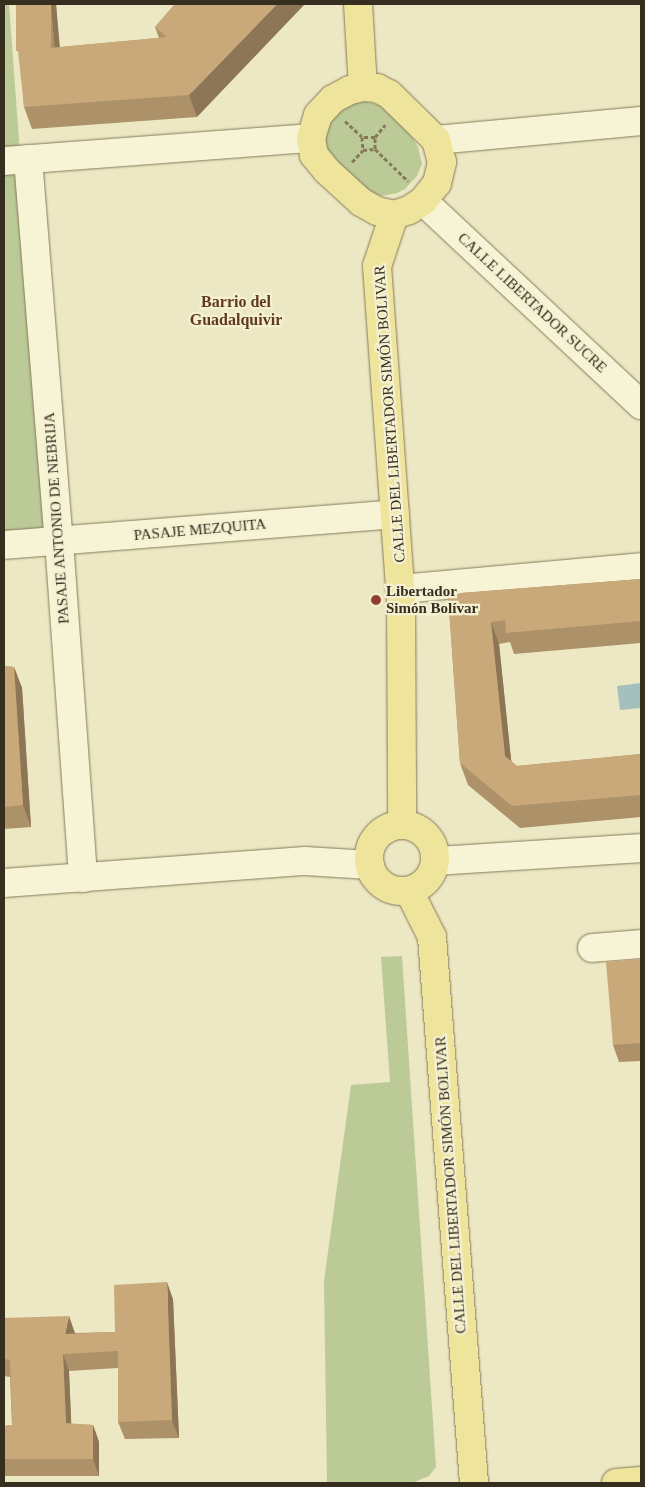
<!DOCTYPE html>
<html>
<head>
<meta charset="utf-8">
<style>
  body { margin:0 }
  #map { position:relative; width:645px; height:1487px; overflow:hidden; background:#ece8c3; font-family:"Times New Roman",serif }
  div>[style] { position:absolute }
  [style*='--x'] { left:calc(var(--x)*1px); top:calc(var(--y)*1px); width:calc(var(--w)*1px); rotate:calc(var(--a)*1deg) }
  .green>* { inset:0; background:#bbca97 }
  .water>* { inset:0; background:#a5bfbc }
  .path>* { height:3px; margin-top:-1.5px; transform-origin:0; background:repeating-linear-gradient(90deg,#86795a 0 4px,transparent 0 6.5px) }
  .roads { filter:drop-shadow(0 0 1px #86795a) drop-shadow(0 0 1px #86795a) }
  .minor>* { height:28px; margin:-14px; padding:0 14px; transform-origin:14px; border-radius:14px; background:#f7f4d6 }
  .major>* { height:28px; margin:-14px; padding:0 14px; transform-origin:14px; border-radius:14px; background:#efe49c }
  .major>.ring { margin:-14px; padding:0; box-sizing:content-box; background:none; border:28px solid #efe49c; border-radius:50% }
  .wall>* { inset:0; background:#ad9169 }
  .shaded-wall>* { inset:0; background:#8d7655 }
  .building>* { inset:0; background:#c9a97a; transform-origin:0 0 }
  .dots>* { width:14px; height:14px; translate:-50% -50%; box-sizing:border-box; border:2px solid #f4f0d2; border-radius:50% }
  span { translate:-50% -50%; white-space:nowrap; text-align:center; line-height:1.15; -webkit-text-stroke:4.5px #f4f0d2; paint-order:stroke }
  .street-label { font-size:15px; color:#362e1e }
  .poi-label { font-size:15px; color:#362e1e; font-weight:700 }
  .left { translate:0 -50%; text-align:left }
  .neighbourhood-label { font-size:16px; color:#61391f; font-weight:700 }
  .frame { position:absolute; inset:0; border:5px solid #362e1e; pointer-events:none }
</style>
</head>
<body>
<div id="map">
  <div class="green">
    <div style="clip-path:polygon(4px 4px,9px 4px,49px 549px,4px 553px)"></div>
    <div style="clip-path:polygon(364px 101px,379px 105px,409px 132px,418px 147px,422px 164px,417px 176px,405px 189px,397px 193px,381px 196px,367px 190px,332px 159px,326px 147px,325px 131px,331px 118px,350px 102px)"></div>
    <div style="clip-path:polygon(402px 956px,436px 1467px,429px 1476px,412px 1483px,327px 1483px,324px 1281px,351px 1085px,390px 1082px,381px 957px)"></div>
  </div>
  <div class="water">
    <div style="clip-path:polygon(641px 683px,641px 708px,620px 710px,617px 686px)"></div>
  </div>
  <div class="path">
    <div style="--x:345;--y:121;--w:23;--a:43"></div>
    <div style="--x:375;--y:137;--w:13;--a:180"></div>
    <div style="--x:362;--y:137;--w:13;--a:86"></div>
    <div style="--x:363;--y:150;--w:12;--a:-5"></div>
    <div style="--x:375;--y:149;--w:12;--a:-90"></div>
    <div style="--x:375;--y:137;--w:16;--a:-50"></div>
    <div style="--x:375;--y:149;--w:46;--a:44.1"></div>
    <div style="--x:352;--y:162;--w:16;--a:-47"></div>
  </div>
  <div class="roads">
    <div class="minor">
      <div style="--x:436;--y:140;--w:206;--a:-5.3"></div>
      <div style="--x:28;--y:159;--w:383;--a:85.4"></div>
      <div style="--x:59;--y:541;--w:338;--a:85.9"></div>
      <div style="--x:4;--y:161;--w:308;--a:-4.3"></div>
      <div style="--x:423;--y:201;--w:299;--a:43.1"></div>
      <div style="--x:4;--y:545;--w:392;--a:-4.5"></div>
      <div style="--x:401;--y:589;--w:241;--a:-5.2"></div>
      <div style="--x:436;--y:861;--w:205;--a:-3.6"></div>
      <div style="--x:4;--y:883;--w:302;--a:-4.2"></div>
      <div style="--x:305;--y:861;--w:65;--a:3.5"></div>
      <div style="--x:592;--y:948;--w:49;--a:-4.7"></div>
    </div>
    <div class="major">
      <div style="--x:358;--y:4;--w:83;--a:86.6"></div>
      <div style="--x:363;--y:87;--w:14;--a:4"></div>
      <div style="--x:377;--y:88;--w:13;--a:27"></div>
      <div style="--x:389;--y:94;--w:66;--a:44.4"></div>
      <div style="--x:436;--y:140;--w:23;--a:75"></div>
      <div style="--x:442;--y:162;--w:22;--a:103"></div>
      <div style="--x:437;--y:183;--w:23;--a:128"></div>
      <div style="--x:423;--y:201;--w:17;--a:147"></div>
      <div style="--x:409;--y:210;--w:16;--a:162"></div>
      <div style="--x:394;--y:215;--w:17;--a:-167"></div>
      <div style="--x:377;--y:211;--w:18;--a:-151"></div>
      <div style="--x:361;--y:202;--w:46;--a:-137.6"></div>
      <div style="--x:327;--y:171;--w:21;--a:-129"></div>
      <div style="--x:314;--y:155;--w:17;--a:-100"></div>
      <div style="--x:311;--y:138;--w:24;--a:-73"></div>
      <div style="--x:318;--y:115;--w:22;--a:-47"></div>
      <div style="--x:333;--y:99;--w:19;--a:-28"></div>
      <div style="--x:350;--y:90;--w:13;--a:-13"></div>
      <div style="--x:394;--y:215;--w:54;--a:108.4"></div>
      <div style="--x:377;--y:266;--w:332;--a:85.9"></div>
      <div style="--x:401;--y:597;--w:228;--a:89.7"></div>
      <div class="ring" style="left:369px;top:825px;width:38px;height:38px"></div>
      <div style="--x:409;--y:891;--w:51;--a:63.4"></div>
      <div style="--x:432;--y:937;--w:548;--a:85.6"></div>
      <div style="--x:616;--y:1483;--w:25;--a:-5"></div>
    </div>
  </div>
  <div class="wall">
    <div style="clip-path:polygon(16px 4px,56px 4px,60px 47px,159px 38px,155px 27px,175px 4px,197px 117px,32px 129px,24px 107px)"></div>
    <div style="clip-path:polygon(641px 579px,641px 643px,514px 654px,510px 642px,499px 644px,511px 761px,517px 766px,641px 754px,641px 817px,520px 828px,468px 785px,460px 763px,448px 594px)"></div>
    <div style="clip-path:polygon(4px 666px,14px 667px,22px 688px,31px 827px,4px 829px)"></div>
    <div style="clip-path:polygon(641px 959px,641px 1061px,619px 1062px,613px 1045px)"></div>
    <div style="clip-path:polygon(173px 1299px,179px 1438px,125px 1439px,118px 1422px,118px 1368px,69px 1371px,71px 1424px,93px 1425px,99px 1442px,99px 1476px,4px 1476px,4px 1426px,12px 1425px,10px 1377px,4px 1376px,4px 1342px,75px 1333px,115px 1332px)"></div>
  </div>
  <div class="shaded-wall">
    <div style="clip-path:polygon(51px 4px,56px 4px,61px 69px,55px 52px)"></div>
    <div style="clip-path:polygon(277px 4px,305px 4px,197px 117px,189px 95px)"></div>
    <div style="clip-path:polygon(491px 622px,499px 644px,513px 778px,505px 756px)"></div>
    <div style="clip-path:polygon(14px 667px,22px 688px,31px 827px,23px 805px)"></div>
    <div style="clip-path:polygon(167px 1282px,173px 1299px,179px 1438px,172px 1420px)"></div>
    <div style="clip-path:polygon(69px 1316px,75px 1333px,71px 1352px,65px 1334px)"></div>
    <div style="clip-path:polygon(63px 1354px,69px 1371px,72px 1440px,66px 1423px)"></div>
    <div style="clip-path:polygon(93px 1425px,99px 1442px,99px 1476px,93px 1459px)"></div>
  </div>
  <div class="building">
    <div style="left:16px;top:4px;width:35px;height:47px"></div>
    <div style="clip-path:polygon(175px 4px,277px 4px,189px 95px,24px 107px,18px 51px,167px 37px,155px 27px)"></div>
    <div style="clip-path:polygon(641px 579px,641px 621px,506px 633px,505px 620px,491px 622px,505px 756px,517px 766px,641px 754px,641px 795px,512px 806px,460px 763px,448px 594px)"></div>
    <div style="clip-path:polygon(4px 666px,14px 667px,23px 805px,4px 807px)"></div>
    <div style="clip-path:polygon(641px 959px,641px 1043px,613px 1045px,606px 962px)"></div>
    <div style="clip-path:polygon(167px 1282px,172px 1420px,118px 1422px,118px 1351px,63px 1354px,66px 1423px,93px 1425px,93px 1459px,4px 1459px,4px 1426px,12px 1425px,10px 1360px,4px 1359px,4px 1342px,5px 1342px,4px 1334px,4px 1318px,69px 1316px,65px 1334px,115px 1332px,114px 1285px)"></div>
  </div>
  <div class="dots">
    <div style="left:376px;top:600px;background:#933e2c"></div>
  </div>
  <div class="street-label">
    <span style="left:532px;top:303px;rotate:43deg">CALLE LIBERTADOR SUCRE</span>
    <span style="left:390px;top:414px;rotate:-94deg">CALLE DEL LIBERTADOR SIMÓN BOLIVAR</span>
    <span style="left:57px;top:518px;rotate:-94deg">PASAJE ANTONIO DE NEBRIJA</span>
    <span style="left:200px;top:530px;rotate:-5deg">PASAJE MEZQUITA</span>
    <span style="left:451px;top:1185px;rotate:-94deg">CALLE DEL LIBERTADOR SIMÓN BOLIVAR</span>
  </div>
  <div class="poi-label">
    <span class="left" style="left:386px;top:600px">Libertador<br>Simón Bolívar</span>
  </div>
  <div class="neighbourhood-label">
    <span style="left:236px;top:311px">Barrio del<br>Guadalquivir</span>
  </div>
  <div class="frame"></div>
</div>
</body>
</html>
